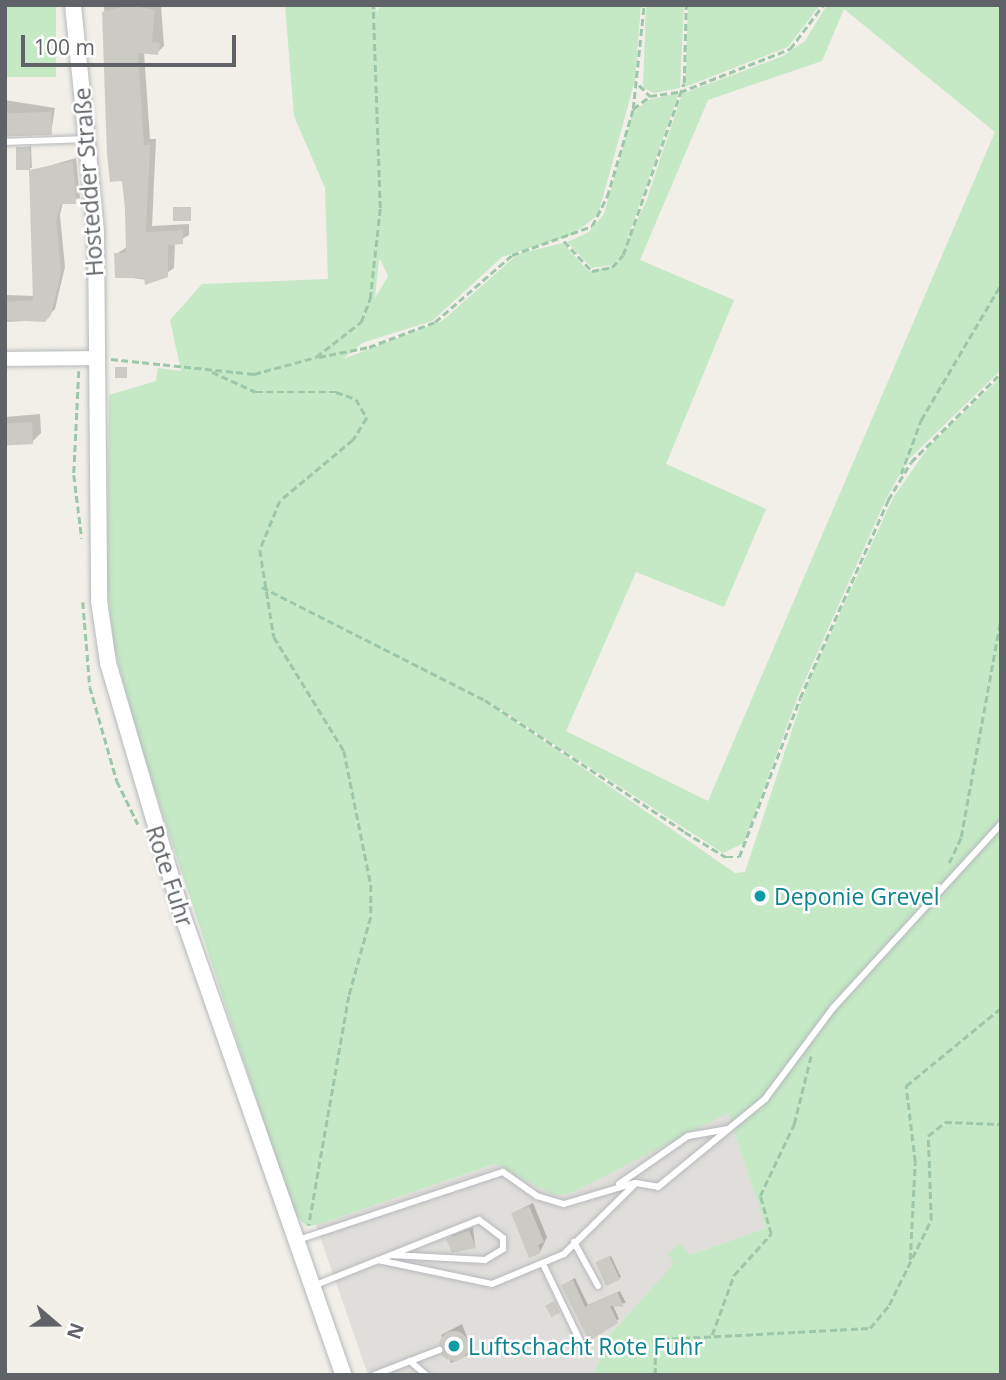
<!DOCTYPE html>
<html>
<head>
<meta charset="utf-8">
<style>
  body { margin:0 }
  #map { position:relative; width:1006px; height:1380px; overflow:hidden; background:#f1efe8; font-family:"Open Sans",sans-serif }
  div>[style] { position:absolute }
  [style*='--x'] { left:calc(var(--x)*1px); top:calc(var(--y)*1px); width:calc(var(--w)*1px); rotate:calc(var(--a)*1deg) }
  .industrial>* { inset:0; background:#e0deda }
  .green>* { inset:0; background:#c5e8c5; transform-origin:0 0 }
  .shadow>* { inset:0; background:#0003; transform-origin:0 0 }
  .building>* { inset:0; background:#cccac5; transform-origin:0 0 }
  .round { border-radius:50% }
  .path>* { height:2.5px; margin-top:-1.25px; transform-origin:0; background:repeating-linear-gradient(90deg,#9cc7a9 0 7px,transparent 0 10.5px) }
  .roads { filter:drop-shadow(0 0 2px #b5b8bc) drop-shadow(0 0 2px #b5b8bc) }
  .service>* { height:6px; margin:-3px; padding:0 3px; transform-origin:3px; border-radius:3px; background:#fff }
  .tertiary>* { height:14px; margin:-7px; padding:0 7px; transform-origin:7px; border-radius:7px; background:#fff }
  .secondary>* { height:16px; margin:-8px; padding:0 8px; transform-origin:8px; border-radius:8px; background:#fff }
  .dots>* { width:19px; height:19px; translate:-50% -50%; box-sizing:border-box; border:4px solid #fff; border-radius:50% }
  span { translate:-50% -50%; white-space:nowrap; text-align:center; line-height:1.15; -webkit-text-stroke:5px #fff; paint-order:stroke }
  .street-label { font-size:23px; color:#5f6368 }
  .culture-label { font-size:23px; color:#0d838f }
  .left { translate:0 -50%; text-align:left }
  .frame { position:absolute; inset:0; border:7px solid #5f6368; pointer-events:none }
  .north { position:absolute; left:21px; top:1289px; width:70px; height:70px; -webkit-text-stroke:5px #fff; paint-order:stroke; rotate:110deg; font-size:19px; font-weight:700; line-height:28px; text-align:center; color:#5f6368 }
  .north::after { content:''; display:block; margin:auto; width:24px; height:32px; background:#5f6368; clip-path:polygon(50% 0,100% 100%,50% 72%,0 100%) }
  .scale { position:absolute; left:21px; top:35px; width:215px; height:32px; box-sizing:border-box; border:4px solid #5f6368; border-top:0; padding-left:9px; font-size:21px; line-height:24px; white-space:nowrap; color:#5f6368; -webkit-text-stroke:5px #fff; paint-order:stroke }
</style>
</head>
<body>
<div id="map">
  <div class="industrial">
    <div style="clip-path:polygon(728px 1112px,766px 1228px,690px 1255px,669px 1253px,675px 1264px,598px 1346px,602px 1355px,593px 1375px,368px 1375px,316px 1225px,496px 1164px,569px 1194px)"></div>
  </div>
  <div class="green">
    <div style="left:5px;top:5px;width:51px;height:72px"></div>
    <div style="clip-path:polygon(evenodd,285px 5px,376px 5px,377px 13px,380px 5px,641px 5px,635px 80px,598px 215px,572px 235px,502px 257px,432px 321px,362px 343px,343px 359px,442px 321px,518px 254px,563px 243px,588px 271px,614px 266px,646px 202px,682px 94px,783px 56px,805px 41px,827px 5px,1001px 5px,1001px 370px,908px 460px,886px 499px,798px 696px,744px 843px,723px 853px,470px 690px,735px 873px,745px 872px,807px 685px,893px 498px,930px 445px,1001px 377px,1001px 1375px,593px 1375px,602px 1355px,598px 1347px,674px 1264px,668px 1253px,681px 1244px,690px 1255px,766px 1228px,728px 1113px,569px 1194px,552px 1194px,495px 1164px,316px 1225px,306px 1226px,293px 1211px,138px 739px,114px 646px,107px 584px,109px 395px,156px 381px,158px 368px,181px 371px,170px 320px,202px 284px,328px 279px,325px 188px,294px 116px,285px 5px,844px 9px,995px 132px,708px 801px,566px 731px,636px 572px,724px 607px,766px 509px,666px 464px,734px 300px,640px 260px,708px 100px,822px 61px,844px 9px,285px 5px,380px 259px,388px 276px,375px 298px,379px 260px,380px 259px)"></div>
    <div style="clip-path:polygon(646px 5px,684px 5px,680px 88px,654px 93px,643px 88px)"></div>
    <div style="clip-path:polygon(688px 5px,820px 5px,788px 47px,685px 87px)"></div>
    <div style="clip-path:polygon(679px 93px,622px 254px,612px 265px,592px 268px,567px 242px,589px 232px,604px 214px,632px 114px,648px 100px)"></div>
  </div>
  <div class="shadow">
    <div style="clip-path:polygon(104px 5px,161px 5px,164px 46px,157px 53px,144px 52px,150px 139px,156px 139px,152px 226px,189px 224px,189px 235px,175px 243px,174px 268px,156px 281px,116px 276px,116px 254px,127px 247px,124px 179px,112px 180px)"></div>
    <div style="left:55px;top:108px;width:25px;height:50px;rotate:99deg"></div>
    <div style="clip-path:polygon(31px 146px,32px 168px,18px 168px,18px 148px)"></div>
    <div style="clip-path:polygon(76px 158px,80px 198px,63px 202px,60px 215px,65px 267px,55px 309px,44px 320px,5px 322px,5px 295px,35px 296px,31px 171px)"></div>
    <div style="clip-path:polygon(40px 414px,41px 433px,32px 442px,5px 444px,5px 417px)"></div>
    <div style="clip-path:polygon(533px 1203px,547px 1237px,540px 1252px,513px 1213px)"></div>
    <div style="clip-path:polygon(473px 1227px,475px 1247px,449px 1240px,453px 1235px)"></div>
    <div style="clip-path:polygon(611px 1256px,621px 1277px,608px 1284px,599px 1261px)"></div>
    <div style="clip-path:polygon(575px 1278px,588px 1305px,620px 1291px,626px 1303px,613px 1305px,619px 1319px,590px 1338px,563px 1285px)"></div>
    <div style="clip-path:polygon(462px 1324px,473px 1353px,451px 1363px,441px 1335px)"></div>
  </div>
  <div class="building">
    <div style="clip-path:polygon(129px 5px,155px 10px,152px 42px,160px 43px,158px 55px,138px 53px,144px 145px,150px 145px,146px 232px,183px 230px,183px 244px,168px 245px,168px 277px,145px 285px,144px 278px,115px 278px,114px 253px,126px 253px,125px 209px,122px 181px,110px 182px,107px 154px,102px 12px)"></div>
    <div style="left:51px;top:112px;width:23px;height:46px;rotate:88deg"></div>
    <div style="left:16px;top:147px;width:14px;height:23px"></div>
    <div style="clip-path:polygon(73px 161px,76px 204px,61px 204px,56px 220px,61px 272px,51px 315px,45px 322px,5px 320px,5px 302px,33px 300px,29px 170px)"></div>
    <div style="left:191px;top:207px;width:14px;height:18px;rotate:90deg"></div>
    <div style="left:115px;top:367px;width:12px;height:11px"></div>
    <div style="left:32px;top:422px;width:22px;height:27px;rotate:87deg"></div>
    <div style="clip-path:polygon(529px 1206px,544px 1242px,538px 1245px,541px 1253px,529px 1258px,511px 1213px)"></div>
    <div style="clip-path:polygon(469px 1230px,476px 1248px,452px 1253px,446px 1239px)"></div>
    <div style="left:609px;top:1256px;width:26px;height:15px;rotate:65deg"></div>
    <div style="clip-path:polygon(573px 1280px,585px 1307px,617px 1292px,624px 1307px,610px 1306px,618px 1323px,589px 1341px,561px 1285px)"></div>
    <div style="left:554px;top:1301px;width:13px;height:10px;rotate:61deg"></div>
    <div class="round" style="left:439px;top:1331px;width:30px;height:30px"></div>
  </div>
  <div class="path">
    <div style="--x:639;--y:85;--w:16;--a:45"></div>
    <div style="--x:633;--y:109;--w:21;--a:-37"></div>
    <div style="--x:650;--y:96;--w:30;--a:-8"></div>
    <div style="--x:680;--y:92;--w:118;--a:-21.4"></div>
    <div style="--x:790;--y:49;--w:55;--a:-53.1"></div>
    <div style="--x:564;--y:241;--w:41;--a:47"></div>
    <div style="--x:592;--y:271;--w:20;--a:-11"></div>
    <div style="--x:612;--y:267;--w:16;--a:-47"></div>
    <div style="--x:623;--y:255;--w:182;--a:-70.5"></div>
    <div style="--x:684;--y:83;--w:78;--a:-88.5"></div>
    <div style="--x:319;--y:357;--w:51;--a:-11.3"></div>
    <div style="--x:369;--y:347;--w:71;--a:-20.7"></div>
    <div style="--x:435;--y:322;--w:102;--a:-41"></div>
    <div style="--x:512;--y:255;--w:85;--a:-19.9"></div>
    <div style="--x:592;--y:226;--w:33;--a:-63"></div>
    <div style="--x:607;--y:197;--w:92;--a:-73.5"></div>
    <div style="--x:633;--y:109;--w:105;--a:-84"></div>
    <div style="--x:111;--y:359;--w:144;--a:6"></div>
    <div style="--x:254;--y:374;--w:64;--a:-15.3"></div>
    <div style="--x:316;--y:357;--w:57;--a:-37.9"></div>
    <div style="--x:361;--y:322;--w:25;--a:-69"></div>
    <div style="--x:370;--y:299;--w:92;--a:-83.7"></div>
    <div style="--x:380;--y:208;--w:203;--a:-92"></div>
    <div style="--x:79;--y:371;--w:104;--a:92.8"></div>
    <div style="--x:74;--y:475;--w:64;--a:82.9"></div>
    <div style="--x:212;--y:372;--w:48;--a:24.4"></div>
    <div style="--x:256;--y:392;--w:80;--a:0"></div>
    <div style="--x:336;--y:392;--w:21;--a:19"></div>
    <div style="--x:356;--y:399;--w:22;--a:60"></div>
    <div style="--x:367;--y:418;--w:26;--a:122"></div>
    <div style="--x:353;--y:440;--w:95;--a:140.1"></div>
    <div style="--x:280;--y:501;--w:53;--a:112.2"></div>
    <div style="--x:260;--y:550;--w:88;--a:80.9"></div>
    <div style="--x:274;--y:637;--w:134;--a:58.4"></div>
    <div style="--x:344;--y:751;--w:137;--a:78.6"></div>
    <div style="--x:371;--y:885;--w:32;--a:90"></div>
    <div style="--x:371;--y:917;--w:82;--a:105.6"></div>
    <div style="--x:349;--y:996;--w:233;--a:99.9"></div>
    <div style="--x:901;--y:474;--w:58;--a:-69.7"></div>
    <div style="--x:921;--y:420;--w:158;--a:-59.5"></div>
    <div style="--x:262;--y:587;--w:250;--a:26.9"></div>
    <div style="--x:485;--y:700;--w:240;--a:33.4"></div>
    <div style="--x:685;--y:832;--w:48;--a:31.4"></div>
    <div style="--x:726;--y:857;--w:13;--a:0"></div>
    <div style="--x:739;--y:857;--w:170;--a:-69"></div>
    <div style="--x:800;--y:698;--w:217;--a:-66"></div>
    <div style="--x:888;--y:500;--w:44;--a:-58.8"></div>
    <div style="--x:911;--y:462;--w:127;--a:-44.7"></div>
    <div style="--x:83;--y:602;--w:85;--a:85.3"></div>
    <div style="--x:90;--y:687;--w:98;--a:74"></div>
    <div style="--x:117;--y:781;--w:48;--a:64"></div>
    <div style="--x:949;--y:863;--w:29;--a:-65"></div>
    <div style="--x:961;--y:837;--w:224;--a:-79.7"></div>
    <div style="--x:910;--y:1260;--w:98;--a:-87.1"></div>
    <div style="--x:915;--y:1162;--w:77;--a:-96.8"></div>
    <div style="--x:906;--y:1086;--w:123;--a:-39.4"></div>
    <div style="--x:712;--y:1335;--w:64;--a:-69.9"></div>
    <div style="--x:734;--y:1275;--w:55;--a:-47.9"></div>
    <div style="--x:771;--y:1234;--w:40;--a:-106"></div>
    <div style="--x:760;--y:1196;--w:80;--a:-64.7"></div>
    <div style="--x:794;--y:1124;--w:70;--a:-76"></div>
    <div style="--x:655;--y:1375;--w:33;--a:-90"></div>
    <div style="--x:655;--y:1342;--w:8;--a:-23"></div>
    <div style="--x:662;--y:1339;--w:208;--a:-3"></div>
    <div style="--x:870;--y:1328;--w:30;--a:-50"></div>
    <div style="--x:889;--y:1305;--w:95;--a:-63.7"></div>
    <div style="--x:931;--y:1220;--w:84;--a:-92"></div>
    <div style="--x:928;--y:1136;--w:22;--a:-39"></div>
    <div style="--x:945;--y:1122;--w:56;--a:2"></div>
  </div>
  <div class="roads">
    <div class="service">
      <div style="--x:5;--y:142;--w:80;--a:-2.1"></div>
      <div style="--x:619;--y:1184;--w:84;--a:-34.8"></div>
      <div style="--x:688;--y:1136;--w:41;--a:-9.9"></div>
      <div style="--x:298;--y:1240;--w:216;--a:-18.4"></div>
      <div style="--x:503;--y:1172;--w:42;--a:35.2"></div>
      <div style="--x:537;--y:1196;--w:28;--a:17"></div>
      <div style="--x:564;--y:1204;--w:73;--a:-16.7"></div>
      <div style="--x:574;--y:1242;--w:50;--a:61.4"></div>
      <div style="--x:378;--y:1260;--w:116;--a:11.9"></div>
      <div style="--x:492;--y:1284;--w:78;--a:-22.6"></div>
      <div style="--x:564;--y:1254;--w:101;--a:-44.6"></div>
      <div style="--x:636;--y:1183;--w:22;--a:10"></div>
      <div style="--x:658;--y:1187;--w:139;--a:-39.4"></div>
      <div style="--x:765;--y:1099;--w:114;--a:-53.2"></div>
      <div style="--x:833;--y:1008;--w:249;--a:-47.6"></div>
      <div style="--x:544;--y:1266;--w:90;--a:64.3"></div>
      <div style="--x:313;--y:1286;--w:84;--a:-21.7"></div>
      <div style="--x:391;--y:1255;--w:94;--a:3"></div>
      <div style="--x:485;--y:1260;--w:21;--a:-31"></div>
      <div style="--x:503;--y:1249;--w:11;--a:-90"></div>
      <div style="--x:503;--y:1238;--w:30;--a:-143"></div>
      <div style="--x:479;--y:1220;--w:95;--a:158.3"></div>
      <div style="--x:410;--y:1361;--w:21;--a:41"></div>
      <div style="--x:374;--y:1375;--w:70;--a:-21"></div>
    </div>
    <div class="tertiary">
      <div style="--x:5;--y:359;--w:93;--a:-0.6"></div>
    </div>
    <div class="secondary">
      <div style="--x:73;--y:5;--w:229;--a:84.2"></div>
      <div style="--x:96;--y:233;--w:368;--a:89.5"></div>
      <div style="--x:99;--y:601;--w:63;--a:81.7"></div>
      <div style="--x:108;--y:663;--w:262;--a:73.6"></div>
      <div style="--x:182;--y:914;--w:488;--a:70.7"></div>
    </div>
  </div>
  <div class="dots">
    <div style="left:760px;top:896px;background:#0f9aa8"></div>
    <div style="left:454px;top:1346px;background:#0f9aa8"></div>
  </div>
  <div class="street-label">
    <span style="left:88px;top:182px;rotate:-94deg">Hostedder Straße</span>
    <span style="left:170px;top:876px;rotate:72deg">Rote Fuhr</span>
  </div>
  <div class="culture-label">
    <span class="left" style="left:774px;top:896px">Deponie Grevel</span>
    <span class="left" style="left:468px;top:1346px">Luftschacht Rote Fuhr</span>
  </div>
  <div class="frame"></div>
  <div class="north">N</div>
  <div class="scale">100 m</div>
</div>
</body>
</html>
